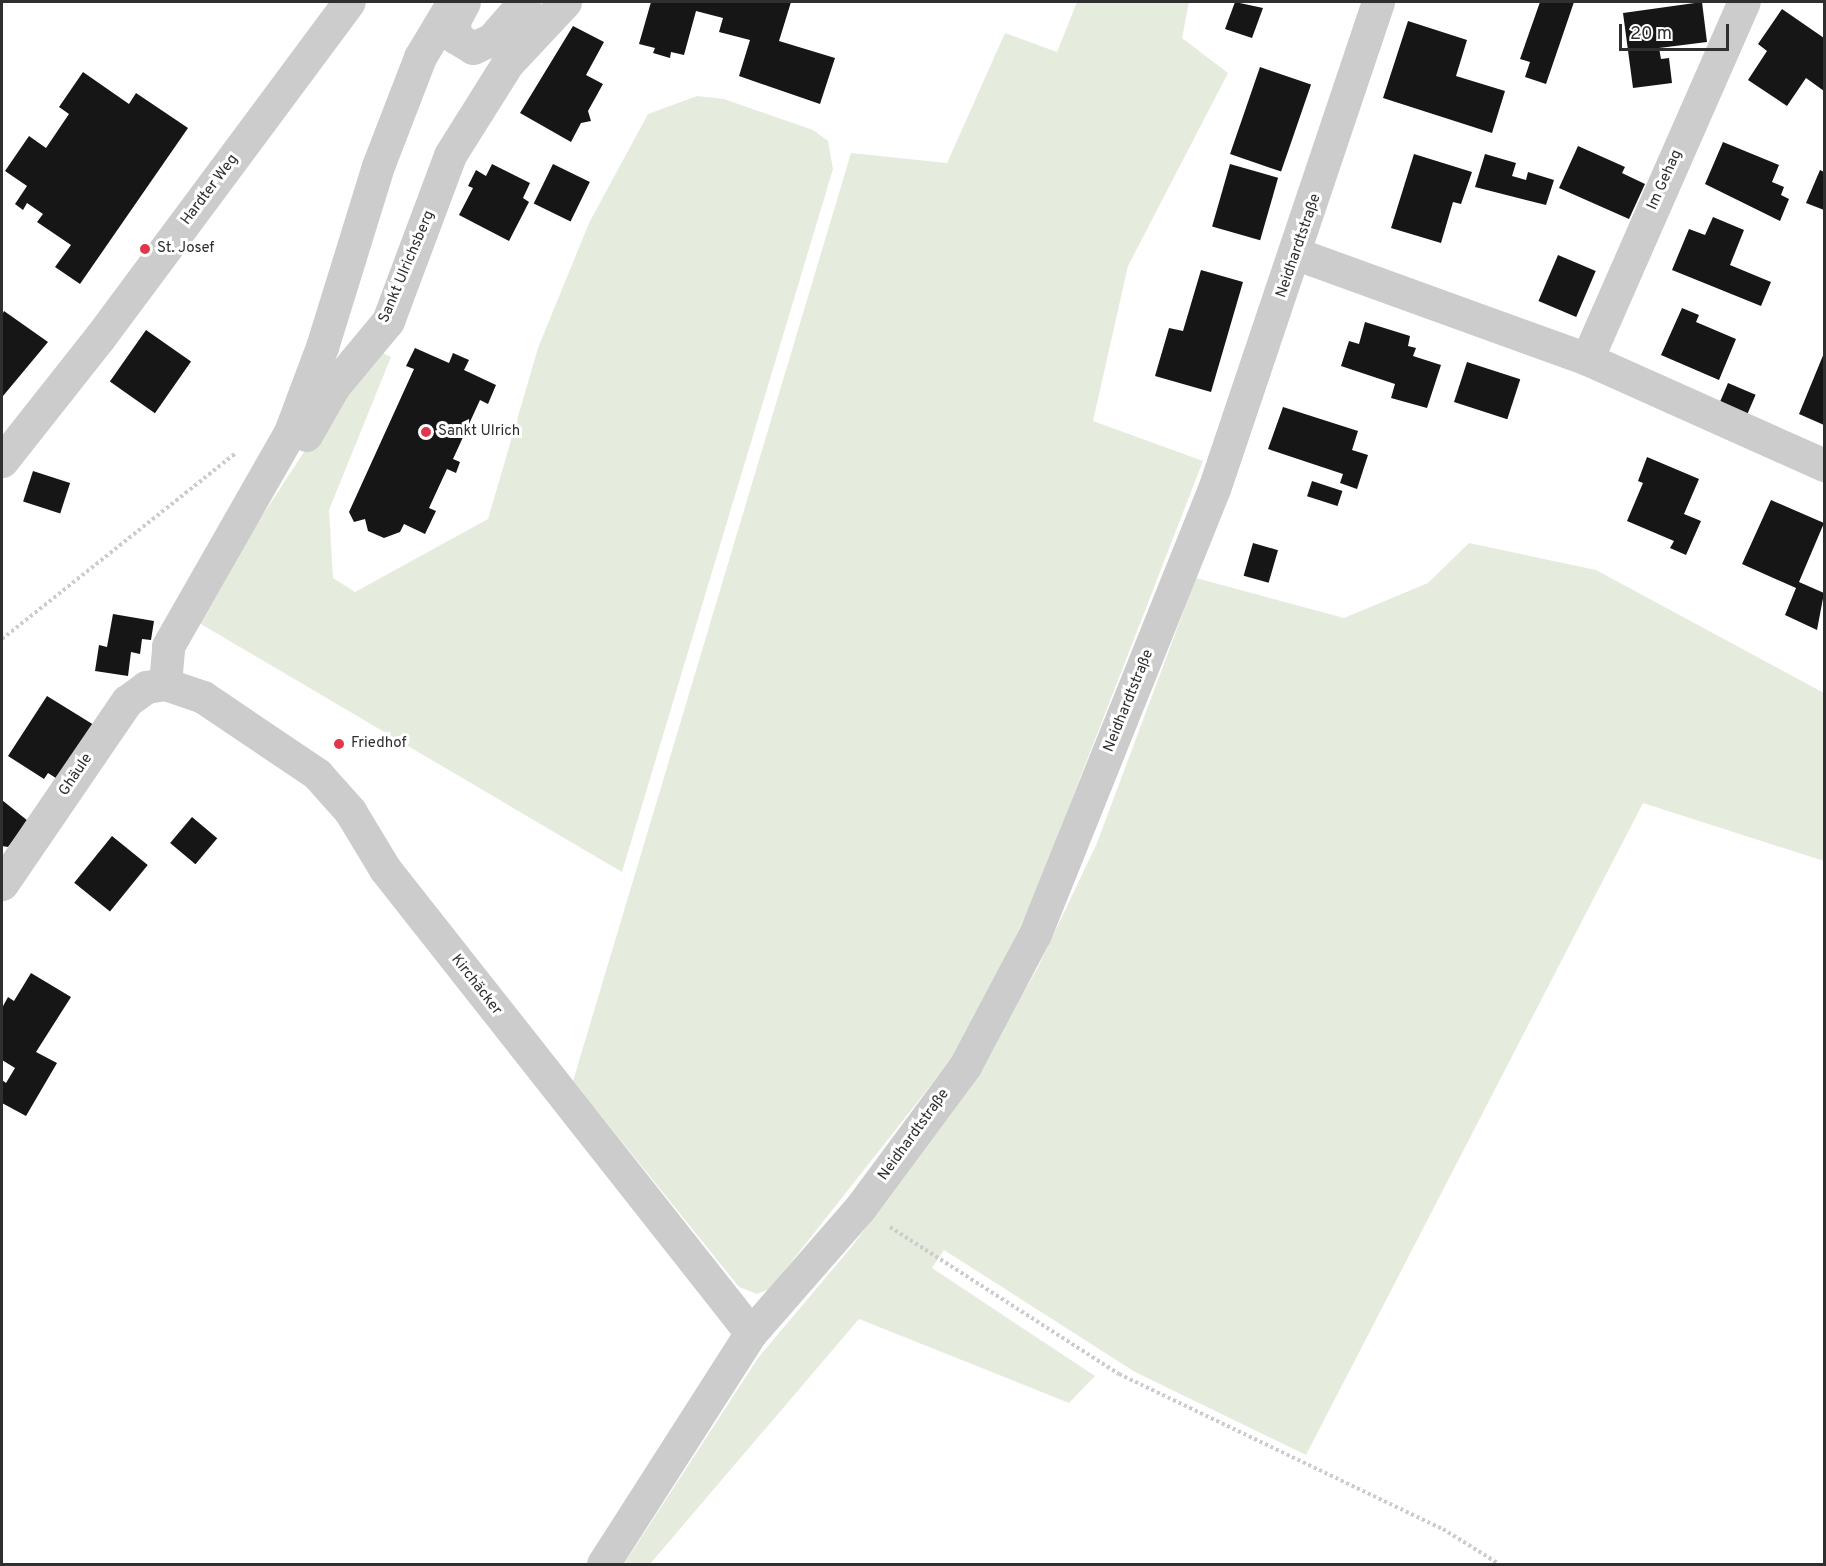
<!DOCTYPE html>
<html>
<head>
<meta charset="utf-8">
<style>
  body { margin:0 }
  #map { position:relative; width:1826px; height:1566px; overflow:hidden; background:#fff; font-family:Overpass,sans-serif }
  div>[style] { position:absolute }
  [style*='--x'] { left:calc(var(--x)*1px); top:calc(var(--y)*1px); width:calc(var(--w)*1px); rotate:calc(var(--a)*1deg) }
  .green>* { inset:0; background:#e6ecdd }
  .building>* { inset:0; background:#161616; transform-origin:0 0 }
  .path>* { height:4px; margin-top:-2px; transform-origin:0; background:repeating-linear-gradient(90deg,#ccc 0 3px,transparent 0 6px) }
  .street>* { height:33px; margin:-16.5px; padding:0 16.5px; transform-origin:16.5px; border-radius:16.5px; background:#ccc }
  .dots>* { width:16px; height:16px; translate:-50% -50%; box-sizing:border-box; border:3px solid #fff; border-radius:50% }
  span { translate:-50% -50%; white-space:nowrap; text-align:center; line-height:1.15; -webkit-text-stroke:6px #fff; paint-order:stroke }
  .street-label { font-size:15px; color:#2f2f2f }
  .poi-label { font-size:15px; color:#2f2f2f }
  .left { translate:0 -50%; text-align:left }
  .frame { position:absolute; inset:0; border:3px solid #2f2f2f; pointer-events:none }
  .scale { position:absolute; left:1619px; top:24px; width:110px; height:27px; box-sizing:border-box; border:3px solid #2f2f2f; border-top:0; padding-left:8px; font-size:18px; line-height:21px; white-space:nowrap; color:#2f2f2f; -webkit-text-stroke:4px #fff; paint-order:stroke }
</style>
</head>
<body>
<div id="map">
  <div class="green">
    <div style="clip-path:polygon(1077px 2px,1189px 2px,1182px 38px,1228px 73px,1128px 266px,1093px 421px,1203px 461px,1034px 897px,968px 1038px,770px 1289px,757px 1294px,739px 1287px,573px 1081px,851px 153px,947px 163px,1005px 33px,1057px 52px)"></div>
    <div style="clip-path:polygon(697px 96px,724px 99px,813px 130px,828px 141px,833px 169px,622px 872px,194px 620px,372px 348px,391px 357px,329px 510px,333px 578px,355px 592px,488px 519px,538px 348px,589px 223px,648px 114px)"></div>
    <div style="clip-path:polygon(1469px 543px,1596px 570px,1824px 693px,1824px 861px,1643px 803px,1306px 1455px,1135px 1372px,944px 1250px,932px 1268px,1095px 1376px,1069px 1403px,859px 1319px,650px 1564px,624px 1564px,758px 1358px,853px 1245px,967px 1091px,1038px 967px,1097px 843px,1196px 578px,1344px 618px,1428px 583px)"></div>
  </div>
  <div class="building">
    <div style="clip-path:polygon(651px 2px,791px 2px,779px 41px,835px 58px,820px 104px,739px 76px,750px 40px,719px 32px,723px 18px,696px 11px,684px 55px,671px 52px,670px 58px,653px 53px,655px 48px,639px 44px)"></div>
    <div style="clip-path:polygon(1235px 2px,1263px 8px,1252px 38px,1225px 29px)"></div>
    <div style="clip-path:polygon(1540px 2px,1574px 2px,1546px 84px,1525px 77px,1530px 62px,1520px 59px)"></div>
    <div style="clip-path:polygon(1702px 2px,1707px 42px,1659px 48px,1661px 59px,1669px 58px,1672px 83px,1633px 88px,1623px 13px)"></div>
    <div style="clip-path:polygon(1782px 9px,1824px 38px,1824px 91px,1806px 78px,1787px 106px,1748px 80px,1767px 51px,1758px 44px)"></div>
    <div style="clip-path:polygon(1408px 21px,1467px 40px,1456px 76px,1505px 91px,1492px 133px,1383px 98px)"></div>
    <div style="clip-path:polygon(573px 26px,604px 42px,586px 75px,603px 84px,588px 111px,591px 121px,581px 123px,571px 142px,520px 113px)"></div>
    <div style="left:1260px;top:67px;width:54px;height:92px;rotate:19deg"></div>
    <div style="clip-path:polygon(83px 72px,129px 104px,136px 93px,188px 128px,80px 284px,55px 267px,71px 245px,37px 222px,43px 214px,27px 203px,23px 210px,15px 204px,27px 186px,5px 171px,29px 136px,46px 148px,69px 114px,59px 107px)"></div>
    <div style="clip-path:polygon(1723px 142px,1779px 165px,1772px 182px,1784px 187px,1781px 195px,1789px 199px,1780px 221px,1705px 184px)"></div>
    <div style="clip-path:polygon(1578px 146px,1625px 167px,1622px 173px,1645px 184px,1629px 219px,1559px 188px)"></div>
    <div style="clip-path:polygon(1414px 154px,1472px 172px,1461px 204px,1453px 202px,1441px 243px,1391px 228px)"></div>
    <div style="clip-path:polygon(1485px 154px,1516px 163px,1512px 176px,1526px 180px,1528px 172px,1554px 180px,1546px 205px,1475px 187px)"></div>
    <div style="clip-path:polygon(492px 164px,530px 183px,523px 198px,529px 202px,509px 241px,459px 215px,473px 188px,468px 186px,476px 170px,486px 176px)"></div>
    <div style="left:553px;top:164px;width:41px;height:44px;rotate:26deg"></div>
    <div style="left:1230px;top:164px;width:50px;height:65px;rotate:16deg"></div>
    <div style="clip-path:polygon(1820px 170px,1824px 172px,1824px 210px,1806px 203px)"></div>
    <div style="clip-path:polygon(1713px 217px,1744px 230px,1730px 265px,1771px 282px,1761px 306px,1672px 270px,1689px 229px,1705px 235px)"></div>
    <div style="left:1558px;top:255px;width:41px;height:50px;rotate:23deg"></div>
    <div style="clip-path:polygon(1201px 270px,1243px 282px,1211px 392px,1155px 376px,1169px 328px,1183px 331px)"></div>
    <div style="clip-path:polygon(1682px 308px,1699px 315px,1696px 322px,1736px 339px,1719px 380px,1661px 355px)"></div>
    <div style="clip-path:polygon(4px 311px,48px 342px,3px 396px,2px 315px)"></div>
    <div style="clip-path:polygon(1365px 322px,1410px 336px,1408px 346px,1416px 348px,1413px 356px,1441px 365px,1427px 408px,1391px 398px,1395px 384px,1341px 366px,1349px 341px,1359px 344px)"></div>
    <div style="left:146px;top:330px;width:55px;height:63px;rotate:35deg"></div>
    <div style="clip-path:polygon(415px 348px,449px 363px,453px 353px,469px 360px,464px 370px,496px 385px,488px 404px,480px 400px,453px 459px,460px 462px,456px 473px,447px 469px,429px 508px,436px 511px,425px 534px,404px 524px,400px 532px,384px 538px,368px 531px,365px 519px,354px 522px,349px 512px,414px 369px,406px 366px)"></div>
    <div style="clip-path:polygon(1824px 353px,1824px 425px,1799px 414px)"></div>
    <div style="left:1467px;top:362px;width:56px;height:42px;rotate:18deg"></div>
    <div style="left:1728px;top:383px;width:30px;height:22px;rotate:23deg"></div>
    <div style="clip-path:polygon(1283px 407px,1358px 431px,1352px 450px,1368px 455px,1357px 489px,1340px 483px,1343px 474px,1268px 449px)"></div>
    <div style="clip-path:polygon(1647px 457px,1699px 479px,1684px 514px,1701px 521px,1686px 555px,1670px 548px,1674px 541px,1627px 521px,1643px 483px,1638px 481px)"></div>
    <div style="left:33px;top:471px;width:39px;height:32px;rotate:18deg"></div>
    <div style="left:1312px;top:481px;width:32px;height:16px;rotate:18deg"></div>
    <div style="clip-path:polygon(1771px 500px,1824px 523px,1799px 582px,1824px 593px,1817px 630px,1785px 615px,1796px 588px,1742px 564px)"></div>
    <div style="left:1253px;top:543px;width:26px;height:34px;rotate:16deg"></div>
    <div style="clip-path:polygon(113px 614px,154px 621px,151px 640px,142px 639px,140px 654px,131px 652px,128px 676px,95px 671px,99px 645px,107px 647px)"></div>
    <div style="clip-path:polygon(47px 696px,94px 725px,59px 780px,48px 773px,44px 779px,8px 756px)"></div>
    <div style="clip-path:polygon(2px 800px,28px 821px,8px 847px,2px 846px)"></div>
    <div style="left:192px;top:817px;width:33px;height:34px;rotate:40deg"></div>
    <div style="left:112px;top:836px;width:46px;height:60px;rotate:39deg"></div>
    <div style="clip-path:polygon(31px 973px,71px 997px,36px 1052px,57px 1063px,26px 1116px,2px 1103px,2px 1080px,6px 1083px,15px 1068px,2px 1060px,2px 1008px,8px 997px,14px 1001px)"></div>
  </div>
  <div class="path">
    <div style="--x:2;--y:639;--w:299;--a:-38.5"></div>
    <div style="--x:890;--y:1227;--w:272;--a:32.7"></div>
    <div style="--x:1119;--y:1374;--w:359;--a:25.6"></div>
    <div style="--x:1443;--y:1529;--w:66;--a:32"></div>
  </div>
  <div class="street">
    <div style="--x:464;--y:2;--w:21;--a:118"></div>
    <div style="--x:454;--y:21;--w:16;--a:86"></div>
    <div style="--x:455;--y:37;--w:21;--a:31"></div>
    <div style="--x:473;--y:48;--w:21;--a:-25"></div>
    <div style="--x:492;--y:39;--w:49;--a:-49.1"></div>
    <div style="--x:1297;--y:254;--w:308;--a:19.9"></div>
    <div style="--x:1587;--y:359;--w:390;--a:-66.3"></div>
    <div style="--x:1587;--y:359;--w:260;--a:24.1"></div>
    <div style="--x:306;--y:435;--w:56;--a:-60.3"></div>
    <div style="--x:334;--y:386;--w:85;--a:-50.3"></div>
    <div style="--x:388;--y:321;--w:177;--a:-69.5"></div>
    <div style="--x:450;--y:155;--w:107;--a:-57.9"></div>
    <div style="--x:507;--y:64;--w:85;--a:-46.9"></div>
    <div style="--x:2;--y:461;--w:158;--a:-51.7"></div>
    <div style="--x:100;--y:337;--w:417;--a:-53.4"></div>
    <div style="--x:165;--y:684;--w:38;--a:-85"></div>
    <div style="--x:168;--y:646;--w:246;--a:-60.3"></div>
    <div style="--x:290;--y:432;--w:91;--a:-69.4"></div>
    <div style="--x:322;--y:347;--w:189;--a:-72.8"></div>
    <div style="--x:378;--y:166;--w:117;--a:-68.9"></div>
    <div style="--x:420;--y:57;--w:64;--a:-59"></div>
    <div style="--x:2;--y:884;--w:222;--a:-55.7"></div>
    <div style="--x:127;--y:701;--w:24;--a:-36"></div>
    <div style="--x:146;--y:687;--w:19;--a:-9"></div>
    <div style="--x:165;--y:684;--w:40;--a:18.9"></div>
    <div style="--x:203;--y:697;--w:138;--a:34"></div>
    <div style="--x:317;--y:774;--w:50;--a:48.3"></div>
    <div style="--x:350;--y:811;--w:68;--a:58.9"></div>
    <div style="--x:385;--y:869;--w:591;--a:51.73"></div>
    <div style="--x:603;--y:1564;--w:274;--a:-57.4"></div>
    <div style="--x:751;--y:1333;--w:166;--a:-48.9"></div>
    <div style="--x:860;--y:1208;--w:177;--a:-53.5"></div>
    <div style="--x:965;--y:1066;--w:149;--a:-62.1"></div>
    <div style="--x:1035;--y:934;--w:480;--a:-68.1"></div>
    <div style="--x:1214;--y:489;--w:514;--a:-71.39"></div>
  </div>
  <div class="dots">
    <div style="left:145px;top:249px;background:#e0374c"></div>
    <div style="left:426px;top:432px;background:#e0374c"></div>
    <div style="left:339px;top:744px;background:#e0374c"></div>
  </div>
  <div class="street-label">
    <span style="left:1665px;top:180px;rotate:-66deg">Im Gehag</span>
    <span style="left:210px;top:190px;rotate:-53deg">Hardter Weg</span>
    <span style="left:1299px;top:246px;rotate:-71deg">Neidhardtstraße</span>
    <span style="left:407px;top:267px;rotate:-67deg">Sankt Ulrichsberg</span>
    <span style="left:1129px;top:701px;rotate:-68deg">Neidhardtstraße</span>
    <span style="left:76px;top:775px;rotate:-56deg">Ghäule</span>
    <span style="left:476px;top:985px;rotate:52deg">Kirchäcker</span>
    <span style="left:914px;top:1135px;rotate:-54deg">Neidhardtstraße</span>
  </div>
  <div class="poi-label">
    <span class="left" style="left:157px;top:249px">St. Josef</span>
    <span class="left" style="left:438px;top:432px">Sankt Ulrich</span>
    <span class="left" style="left:351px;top:744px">Friedhof</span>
  </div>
  <div class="frame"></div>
  <div class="scale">20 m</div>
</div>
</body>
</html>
